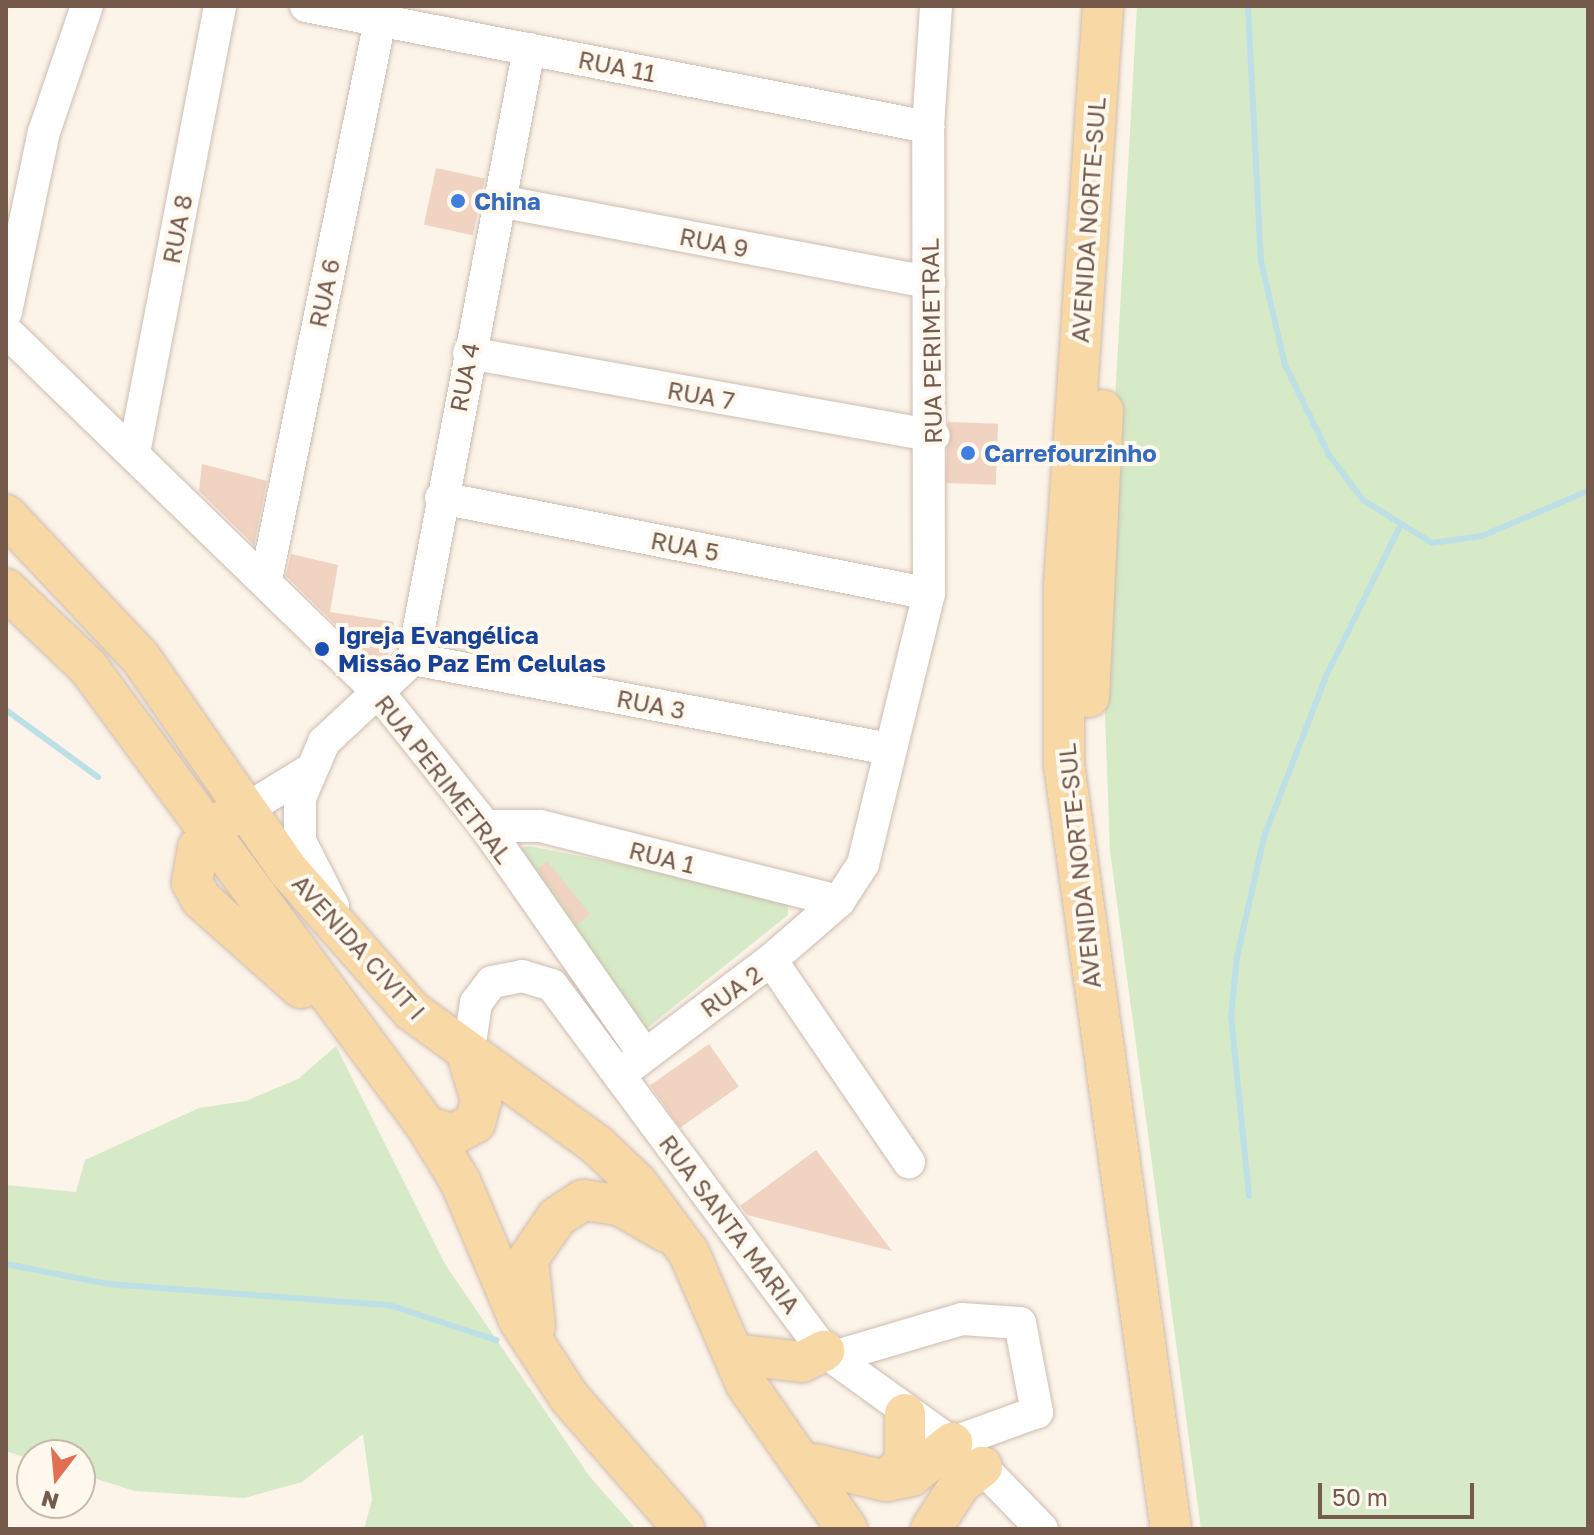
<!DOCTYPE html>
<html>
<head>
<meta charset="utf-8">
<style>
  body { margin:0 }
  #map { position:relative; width:1594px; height:1535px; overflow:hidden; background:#fcf4e9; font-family:"Golos Text",sans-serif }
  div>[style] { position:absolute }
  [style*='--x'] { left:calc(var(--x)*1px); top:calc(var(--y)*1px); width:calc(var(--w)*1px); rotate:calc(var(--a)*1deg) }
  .green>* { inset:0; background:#d6eac7 }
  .stream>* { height:6px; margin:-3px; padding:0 3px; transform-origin:3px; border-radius:3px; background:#bde0e6 }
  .building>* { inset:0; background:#f1d3c1; transform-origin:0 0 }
  .roads { filter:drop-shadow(0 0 2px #cebcaf) drop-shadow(0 0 2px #cebcaf) }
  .minor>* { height:32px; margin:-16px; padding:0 16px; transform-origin:16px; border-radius:16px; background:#fff }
  .major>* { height:40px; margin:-20px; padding:0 20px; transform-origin:20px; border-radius:20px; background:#f8d8a4 }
  .dots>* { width:22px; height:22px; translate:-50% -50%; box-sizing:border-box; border:4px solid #fef8ef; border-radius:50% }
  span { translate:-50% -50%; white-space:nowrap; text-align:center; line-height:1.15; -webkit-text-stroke:8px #fef8ef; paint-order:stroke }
  .street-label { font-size:24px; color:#765b4d }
  .shop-label { font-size:24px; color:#366cbe; font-weight:700 }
  .left { translate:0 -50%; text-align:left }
  .transit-label { font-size:24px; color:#164399; font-weight:700 }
  .frame { position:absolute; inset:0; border:8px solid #765b4d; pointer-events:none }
  .north { position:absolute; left:16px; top:1439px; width:80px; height:80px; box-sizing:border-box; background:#fef8ef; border:2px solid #c8b9ae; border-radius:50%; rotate:196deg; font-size:22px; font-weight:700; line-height:32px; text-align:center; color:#765b4d }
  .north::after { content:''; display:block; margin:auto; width:28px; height:36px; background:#e17052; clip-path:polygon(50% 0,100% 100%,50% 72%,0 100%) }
  .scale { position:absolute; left:1318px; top:1483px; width:156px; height:36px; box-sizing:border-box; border:4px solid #765b4d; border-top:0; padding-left:10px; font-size:24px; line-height:28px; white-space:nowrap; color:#765b4d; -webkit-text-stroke:6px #fef8ef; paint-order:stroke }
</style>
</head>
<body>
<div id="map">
  <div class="green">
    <div style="clip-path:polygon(1137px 6px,1588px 6px,1588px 1529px,1201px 1529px,1110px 851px,1102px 633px)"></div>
    <div style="clip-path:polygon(529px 846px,775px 894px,788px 904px,788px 915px,641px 1033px,517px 849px)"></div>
    <div style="clip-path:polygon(336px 1046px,445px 1264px,590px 1477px,636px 1529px,364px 1529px,372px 1500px,363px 1434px,302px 1482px,244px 1498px,135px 1491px,80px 1474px,80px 1455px,32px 1460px,6px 1451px,6px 1185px,76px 1192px,85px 1160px,199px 1108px,246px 1101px,298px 1079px)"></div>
  </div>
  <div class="stream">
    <div style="--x:1248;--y:6;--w:255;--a:87.1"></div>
    <div style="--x:1261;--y:261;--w:107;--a:77"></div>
    <div style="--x:1285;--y:365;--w:100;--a:63.9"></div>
    <div style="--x:1329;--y:455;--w:56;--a:52.9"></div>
    <div style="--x:1363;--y:500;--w:81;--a:31.9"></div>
    <div style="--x:1432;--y:543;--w:50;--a:-8"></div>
    <div style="--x:1482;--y:536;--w:115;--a:-23"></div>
    <div style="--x:6;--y:710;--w:114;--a:36.1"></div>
    <div style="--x:1249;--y:1196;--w:180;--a:-95.7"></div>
    <div style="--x:1231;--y:1017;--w:60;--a:-84.3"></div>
    <div style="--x:1237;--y:957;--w:123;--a:-77.3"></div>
    <div style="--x:1264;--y:837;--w:173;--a:-68.9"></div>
    <div style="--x:1326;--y:676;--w:165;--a:-63.7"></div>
    <div style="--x:6;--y:1264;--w:104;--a:11.1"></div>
    <div style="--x:108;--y:1284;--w:282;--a:4.3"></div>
    <div style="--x:389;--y:1305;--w:113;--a:18.1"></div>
  </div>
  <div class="building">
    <div style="left:436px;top:168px;width:50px;height:58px;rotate:12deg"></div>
    <div style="left:948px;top:422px;width:50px;height:61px;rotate:2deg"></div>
    <div style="clip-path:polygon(202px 464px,267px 481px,254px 545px,199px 491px)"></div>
    <div style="clip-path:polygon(291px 554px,338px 565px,330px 612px,394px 622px,388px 656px,378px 666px,286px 576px)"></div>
    <div style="clip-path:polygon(547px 861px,590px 914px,577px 925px,538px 869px)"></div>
    <div style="left:709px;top:1044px;width:52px;height:72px;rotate:55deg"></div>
    <div style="clip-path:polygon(816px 1150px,892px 1251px,747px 1215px,740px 1206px)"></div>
  </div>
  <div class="roads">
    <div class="minor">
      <div style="--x:306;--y:6;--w:634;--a:11.01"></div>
      <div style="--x:499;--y:201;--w:438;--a:10.7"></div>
      <div style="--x:6;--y:312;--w:184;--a:-78.1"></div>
      <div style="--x:44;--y:132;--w:133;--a:-71.2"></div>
      <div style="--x:6;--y:331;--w:520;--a:44.14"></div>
      <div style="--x:379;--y:693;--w:170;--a:51.4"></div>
      <div style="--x:485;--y:826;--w:278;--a:55.1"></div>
      <div style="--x:469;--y:353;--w:472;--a:10.1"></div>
      <div style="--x:134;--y:453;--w:455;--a:-79.1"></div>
      <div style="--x:441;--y:498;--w:497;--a:11.1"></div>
      <div style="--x:266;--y:580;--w:586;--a:-78.48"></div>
      <div style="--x:413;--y:659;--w:483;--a:10.7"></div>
      <div style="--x:250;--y:807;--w:67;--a:-31.6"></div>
      <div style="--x:485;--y:826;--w:55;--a:0"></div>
      <div style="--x:540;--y:826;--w:308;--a:14.1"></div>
      <div style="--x:333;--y:906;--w:73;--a:-116.9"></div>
      <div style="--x:300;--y:841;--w:43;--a:-90"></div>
      <div style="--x:300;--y:798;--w:61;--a:-66.8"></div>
      <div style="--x:324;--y:742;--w:122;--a:-43"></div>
      <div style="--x:413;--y:659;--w:621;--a:-79.23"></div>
      <div style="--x:771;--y:960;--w:245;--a:55.7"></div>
      <div style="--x:468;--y:1057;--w:55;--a:-81.6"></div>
      <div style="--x:476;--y:1003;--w:26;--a:-53"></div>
      <div style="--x:492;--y:982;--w:31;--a:-11"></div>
      <div style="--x:522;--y:976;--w:31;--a:17"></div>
      <div style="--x:552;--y:985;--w:456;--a:53.4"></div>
      <div style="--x:824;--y:1351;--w:186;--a:35.8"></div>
      <div style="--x:975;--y:1460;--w:96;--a:45.8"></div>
      <div style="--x:619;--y:1075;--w:191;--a:-37.1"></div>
      <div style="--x:771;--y:960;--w:90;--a:-40.9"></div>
      <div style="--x:839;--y:901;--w:44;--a:-57"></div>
      <div style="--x:863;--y:864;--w:278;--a:-76.3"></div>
      <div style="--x:929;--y:594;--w:467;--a:-90.1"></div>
      <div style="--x:928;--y:127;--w:121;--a:-86.2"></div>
      <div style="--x:833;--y:1357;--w:134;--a:-16.4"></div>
      <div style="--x:962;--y:1319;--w:58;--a:3.9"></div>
      <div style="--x:1020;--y:1323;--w:91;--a:79.2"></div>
      <div style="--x:1037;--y:1412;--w:90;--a:160"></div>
    </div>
    <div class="major">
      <div style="--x:1103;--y:6;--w:581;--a:93.85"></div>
      <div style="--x:1064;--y:586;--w:178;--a:90"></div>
      <div style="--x:1064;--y:764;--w:772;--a:82.04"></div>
      <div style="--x:6;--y:515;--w:195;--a:46.7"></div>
      <div style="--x:140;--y:657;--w:261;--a:55.2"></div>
      <div style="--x:289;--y:871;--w:186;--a:48.7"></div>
      <div style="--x:412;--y:1011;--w:227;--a:35.9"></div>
      <div style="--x:596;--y:1144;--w:57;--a:43.6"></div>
      <div style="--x:637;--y:1183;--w:87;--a:53.4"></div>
      <div style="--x:689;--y:1253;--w:143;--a:66.5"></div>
      <div style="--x:746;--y:1384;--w:177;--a:55.1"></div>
      <div style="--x:6;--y:589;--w:113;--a:43.6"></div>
      <div style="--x:88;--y:667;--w:571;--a:53.61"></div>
      <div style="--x:427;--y:1127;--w:63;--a:58.6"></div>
      <div style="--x:460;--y:1181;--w:151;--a:67"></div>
      <div style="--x:519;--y:1320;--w:92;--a:57"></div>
      <div style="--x:569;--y:1397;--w:175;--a:48.9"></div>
      <div style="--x:1089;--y:697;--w:287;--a:-87.2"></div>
      <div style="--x:227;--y:818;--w:42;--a:134"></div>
      <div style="--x:198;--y:848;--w:35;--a:100"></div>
      <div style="--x:192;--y:882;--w:19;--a:62"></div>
      <div style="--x:201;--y:899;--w:134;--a:41.7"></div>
      <div style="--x:427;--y:1127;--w:28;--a:15"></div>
      <div style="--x:454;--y:1134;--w:24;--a:-28"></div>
      <div style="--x:475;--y:1123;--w:24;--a:-75"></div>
      <div style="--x:481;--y:1100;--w:45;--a:-106.8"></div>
      <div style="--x:535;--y:1326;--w:67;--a:-96"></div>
      <div style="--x:528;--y:1259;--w:51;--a:-55.4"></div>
      <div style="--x:557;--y:1217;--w:31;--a:-33"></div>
      <div style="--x:583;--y:1200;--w:36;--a:8"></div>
      <div style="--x:619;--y:1205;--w:54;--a:29.9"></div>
      <div style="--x:733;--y:1354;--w:69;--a:6.6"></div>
      <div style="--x:802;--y:1362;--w:25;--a:-27"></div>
      <div style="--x:815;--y:1464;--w:73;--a:13.5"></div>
      <div style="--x:886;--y:1481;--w:27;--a:-45"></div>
      <div style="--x:905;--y:1462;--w:48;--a:-90"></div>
      <div style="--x:888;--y:1481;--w:24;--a:-12"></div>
      <div style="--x:911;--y:1476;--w:53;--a:-38.8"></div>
      <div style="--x:931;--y:1529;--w:54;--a:-57.2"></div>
      <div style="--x:960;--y:1484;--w:28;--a:-38"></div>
    </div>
  </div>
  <div class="dots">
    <div style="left:458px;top:201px;background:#3f7fe0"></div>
    <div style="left:968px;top:453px;background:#3f7fe0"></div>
    <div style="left:322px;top:649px;background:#1a4fb4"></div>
  </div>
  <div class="street-label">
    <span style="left:617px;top:66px;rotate:11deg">RUA 11</span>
    <span style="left:1088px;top:220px;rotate:-86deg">AVENIDA NORTE-SUL</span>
    <span style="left:177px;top:229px;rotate:-79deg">RUA 8</span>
    <span style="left:714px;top:242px;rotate:11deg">RUA 9</span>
    <span style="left:324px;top:293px;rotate:-78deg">RUA 6</span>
    <span style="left:931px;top:341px;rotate:-91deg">RUA PERIMETRAL</span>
    <span style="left:464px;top:377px;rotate:-79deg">RUA 4</span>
    <span style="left:701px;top:395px;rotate:10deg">RUA 7</span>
    <span style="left:685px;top:546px;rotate:11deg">RUA 5</span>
    <span style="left:651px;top:704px;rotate:11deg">RUA 3</span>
    <span style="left:444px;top:779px;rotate:52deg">RUA PERIMETRAL</span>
    <span style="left:662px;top:857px;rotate:14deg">RUA 1</span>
    <span style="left:1079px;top:866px;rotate:-96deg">AVENIDA NORTE-SUL</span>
    <span style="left:359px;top:947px;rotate:48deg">AVENIDA CIVIT I</span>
    <span style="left:731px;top:991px;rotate:-36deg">RUA 2</span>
    <span style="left:730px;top:1224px;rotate:53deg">RUA SANTA MARIA</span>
  </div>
  <div class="shop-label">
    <span class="left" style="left:474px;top:201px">China</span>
    <span class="left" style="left:984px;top:453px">Carrefourzinho</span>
  </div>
  <div class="transit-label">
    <span class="left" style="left:338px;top:649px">Igreja Evangélica<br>Missão Paz Em Celulas</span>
  </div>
  <div class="frame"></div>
  <div class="north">N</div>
  <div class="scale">50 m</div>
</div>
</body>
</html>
